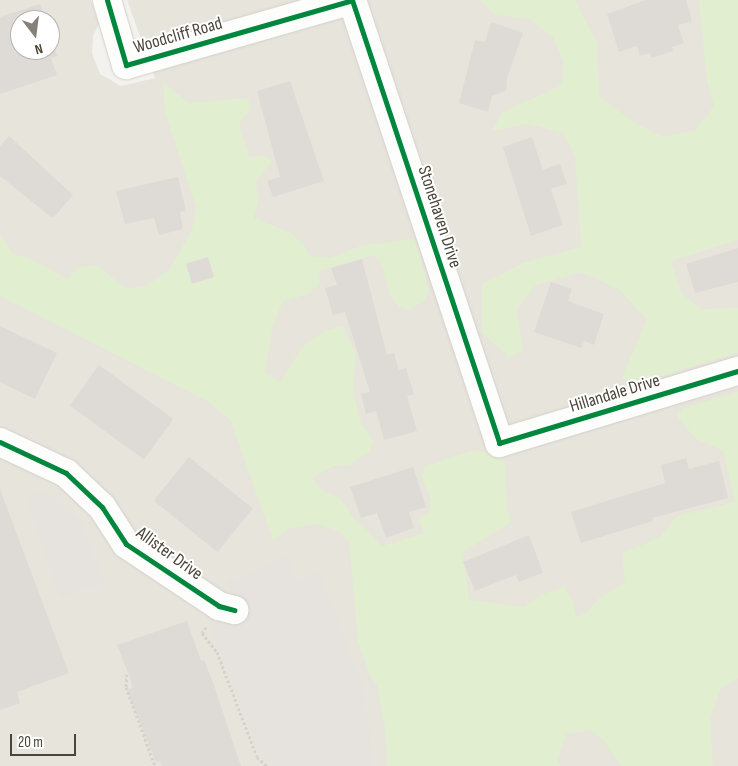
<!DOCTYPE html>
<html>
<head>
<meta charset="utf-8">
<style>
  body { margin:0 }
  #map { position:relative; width:738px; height:766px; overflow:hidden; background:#f4f2ee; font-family:"Sofia Sans Condensed",sans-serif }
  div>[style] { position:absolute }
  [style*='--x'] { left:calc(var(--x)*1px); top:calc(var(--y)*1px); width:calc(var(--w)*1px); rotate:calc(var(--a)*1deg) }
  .residential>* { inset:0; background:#e7e4dc }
  .green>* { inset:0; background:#e1eecf }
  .parking>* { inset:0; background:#e6e3df }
  .building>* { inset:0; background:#dedbd6; transform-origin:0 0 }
  .path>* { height:3px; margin-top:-1.5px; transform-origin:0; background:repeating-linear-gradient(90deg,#d3d2cc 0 2.5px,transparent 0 5px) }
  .roads { filter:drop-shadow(0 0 1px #d2d0cb) drop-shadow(0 0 1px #d2d0cb) }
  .minor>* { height:28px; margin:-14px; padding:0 14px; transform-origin:14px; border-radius:14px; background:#fdfdfc }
  .cycleway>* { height:5px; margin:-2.5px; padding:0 2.5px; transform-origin:2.5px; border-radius:2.5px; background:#00873e }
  span { translate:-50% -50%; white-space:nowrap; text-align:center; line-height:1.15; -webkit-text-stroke:4px #fff; paint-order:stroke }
  .street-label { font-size:18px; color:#4b4439 }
  .north { position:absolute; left:10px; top:10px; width:50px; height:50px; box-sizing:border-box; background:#fff; border:1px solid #b7b4b0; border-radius:50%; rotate:165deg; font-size:14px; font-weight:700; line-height:20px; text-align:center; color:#4b4439 }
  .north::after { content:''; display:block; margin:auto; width:18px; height:22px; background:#868178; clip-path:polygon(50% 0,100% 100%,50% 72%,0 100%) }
  .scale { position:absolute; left:10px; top:734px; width:66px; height:22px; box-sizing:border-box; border:2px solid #4b4439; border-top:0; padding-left:6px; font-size:15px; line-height:18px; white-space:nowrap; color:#4b4439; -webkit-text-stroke:4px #fff; paint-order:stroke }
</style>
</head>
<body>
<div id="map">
  <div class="residential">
    <div style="clip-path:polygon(evenodd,0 0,91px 0,99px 24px,93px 36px,92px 53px,100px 74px,121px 86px,155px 78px,127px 0,738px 0,738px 766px,0 766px,0 0,20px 20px,50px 20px,50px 50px,20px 50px,20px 20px)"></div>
  </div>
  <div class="green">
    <div style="clip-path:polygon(480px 0,575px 0,597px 43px,599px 97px,634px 122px,664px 137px,696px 130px,714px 106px,707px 81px,699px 0,738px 0,738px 240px,671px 261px,681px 293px,702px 309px,738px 308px,738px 353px,641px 382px,621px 379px,647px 320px,620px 290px,581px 272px,535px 286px,517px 309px,523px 351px,509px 357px,482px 333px,482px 284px,523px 263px,581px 247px,575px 156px,563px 133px,528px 124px,491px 131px,503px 112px,562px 85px,563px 62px,554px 38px,529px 19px,495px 15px)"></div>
    <div style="clip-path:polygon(163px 82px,189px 103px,248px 98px,251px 109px,239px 124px,249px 157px,264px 156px,272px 161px,255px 183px,259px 198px,254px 218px,291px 233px,304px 245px,309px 256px,331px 258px,363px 245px,415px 239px,429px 290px,424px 302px,408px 310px,399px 307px,390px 296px,380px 261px,374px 255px,319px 271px,320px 282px,309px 294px,283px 301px,273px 325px,265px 373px,281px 382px,301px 348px,324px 331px,342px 326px,356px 352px,353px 392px,361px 423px,374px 441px,369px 452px,349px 465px,333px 466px,313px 478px,322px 490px,340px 498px,355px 520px,382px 546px,424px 533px,419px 518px,430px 512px,430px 495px,422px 481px,424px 467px,474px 450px,498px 454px,505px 462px,507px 506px,511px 522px,463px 552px,469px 600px,524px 607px,540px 595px,563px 587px,572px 599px,576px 617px,587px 613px,599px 598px,625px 583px,622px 553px,659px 538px,677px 516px,735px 502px,723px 451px,696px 439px,676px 415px,683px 408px,738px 392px,738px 678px,720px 690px,710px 720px,713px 766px,621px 766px,604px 741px,590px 730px,566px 734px,557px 760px,561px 766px,387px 766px,385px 728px,377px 685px,371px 678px,358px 641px,349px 542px,339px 532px,319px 524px,289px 529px,273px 541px,231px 421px,207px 401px,0 296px,0 234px,13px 254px,29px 258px,68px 279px,78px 267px,96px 265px,128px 289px,148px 285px,170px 269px,192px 230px,196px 208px,165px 112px)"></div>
  </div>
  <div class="parking">
    <div style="clip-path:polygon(47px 491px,81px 523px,106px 583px,60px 598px,25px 497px)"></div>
    <div style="clip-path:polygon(287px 557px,297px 580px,320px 572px,365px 692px,373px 766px,274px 766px,258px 751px,219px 649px,210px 633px,230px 594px,226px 582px)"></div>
  </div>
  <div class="building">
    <div style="clip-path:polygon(646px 0,686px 0,692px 21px,678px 25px,684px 43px,672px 47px,673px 51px,651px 58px,650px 53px,640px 56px,637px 46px,619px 52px,607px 14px)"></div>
    <div style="clip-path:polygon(40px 4px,45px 20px,20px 20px,20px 50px,50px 50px,50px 34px,57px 56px,51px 58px,57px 75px,0 94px,0 17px)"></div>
    <div style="clip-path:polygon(491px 22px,523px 33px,507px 78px,506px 91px,492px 96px,488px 112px,459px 103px,475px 40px,485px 42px)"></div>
    <div style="clip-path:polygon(290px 81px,324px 181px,273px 197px,267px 181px,280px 177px,257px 91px)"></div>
    <div style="clip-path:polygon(9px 136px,73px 195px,55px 216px,51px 217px,0 176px,0 146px)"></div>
    <div style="clip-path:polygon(532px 137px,543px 170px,560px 164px,567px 184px,551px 189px,563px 225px,531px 236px,503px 147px)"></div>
    <div style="clip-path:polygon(178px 177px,186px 211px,180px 212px,183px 229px,159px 235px,154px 218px,125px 224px,116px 191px)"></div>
    <div style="clip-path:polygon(738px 248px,738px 282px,695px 293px,686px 264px)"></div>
    <div style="left:208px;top:257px;width:21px;height:23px;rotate:73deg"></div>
    <div style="clip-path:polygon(362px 259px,387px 355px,394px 353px,399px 370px,406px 368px,414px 394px,407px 396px,417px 431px,384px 440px,376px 411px,366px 414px,361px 394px,370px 392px,345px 312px,333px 315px,325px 288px,337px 285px,331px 268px)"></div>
    <div style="clip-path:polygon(551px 282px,572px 289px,568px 301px,604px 314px,594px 345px,584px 341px,581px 348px,534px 332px)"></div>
    <div style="clip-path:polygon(0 326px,57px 353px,35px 399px,0 382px)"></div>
    <div style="left:99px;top:365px;width:92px;height:50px;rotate:36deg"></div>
    <div style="left:189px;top:457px;width:82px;height:56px;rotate:39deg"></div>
    <div style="clip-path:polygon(686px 458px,689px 469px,719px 461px,728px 498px,652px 518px,653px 521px,581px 543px,571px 512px,665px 483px,661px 465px)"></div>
    <div style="clip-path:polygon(413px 467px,426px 507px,409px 512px,414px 528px,386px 538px,377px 513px,361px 518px,350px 487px)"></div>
    <div style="clip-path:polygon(0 489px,69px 673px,17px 692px,20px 703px,0 710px)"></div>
    <div style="clip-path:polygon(529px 535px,543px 573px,519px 582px,516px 575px,475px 591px,463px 562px)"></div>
    <div style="clip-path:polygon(187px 621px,201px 661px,204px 660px,214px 685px,241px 766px,162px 766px,160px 761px,156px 762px,127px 690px,132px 688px,131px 680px,117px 645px)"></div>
  </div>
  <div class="path">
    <div style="--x:206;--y:627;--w:7;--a:124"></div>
    <div style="--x:202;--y:633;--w:24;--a:52"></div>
    <div style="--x:217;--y:652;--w:112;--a:69.1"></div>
    <div style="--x:257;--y:757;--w:13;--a:42"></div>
    <div style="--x:127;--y:674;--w:13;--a:94"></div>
    <div style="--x:126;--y:687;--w:84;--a:69.8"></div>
  </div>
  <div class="roads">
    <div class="minor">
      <div style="--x:107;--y:0;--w:68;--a:73.7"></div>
      <div style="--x:126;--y:65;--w:235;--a:-16"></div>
      <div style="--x:352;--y:0;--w:467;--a:71.6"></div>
      <div style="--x:499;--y:443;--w:250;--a:-16.8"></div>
      <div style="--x:0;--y:442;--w:73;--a:25.2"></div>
      <div style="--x:66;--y:473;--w:50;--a:43.4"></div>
      <div style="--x:102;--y:507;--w:44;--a:57"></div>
      <div style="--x:126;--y:544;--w:112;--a:33.7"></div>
      <div style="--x:219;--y:606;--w:16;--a:15"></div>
    </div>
  </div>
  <div class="cycleway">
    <div style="--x:107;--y:0;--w:68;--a:73.7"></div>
    <div style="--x:126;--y:65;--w:235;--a:-16"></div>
    <div style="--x:352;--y:0;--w:467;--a:71.6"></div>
    <div style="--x:499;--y:443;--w:250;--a:-16.8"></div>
    <div style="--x:0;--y:442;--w:73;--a:25.2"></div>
    <div style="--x:66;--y:473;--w:50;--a:43.4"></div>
    <div style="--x:102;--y:507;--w:44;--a:57"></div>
    <div style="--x:126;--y:544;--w:112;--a:33.7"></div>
    <div style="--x:219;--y:606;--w:16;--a:15"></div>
  </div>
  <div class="street-label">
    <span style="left:178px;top:36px;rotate:-16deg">Woodcliff Road</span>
    <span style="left:439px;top:217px;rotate:72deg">Stonehaven Drive</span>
    <span style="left:615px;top:394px;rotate:-17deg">Hillandale Drive</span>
    <span style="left:169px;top:554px;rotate:36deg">Allister Drive</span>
  </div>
  <div class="north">N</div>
  <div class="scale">20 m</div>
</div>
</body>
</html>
